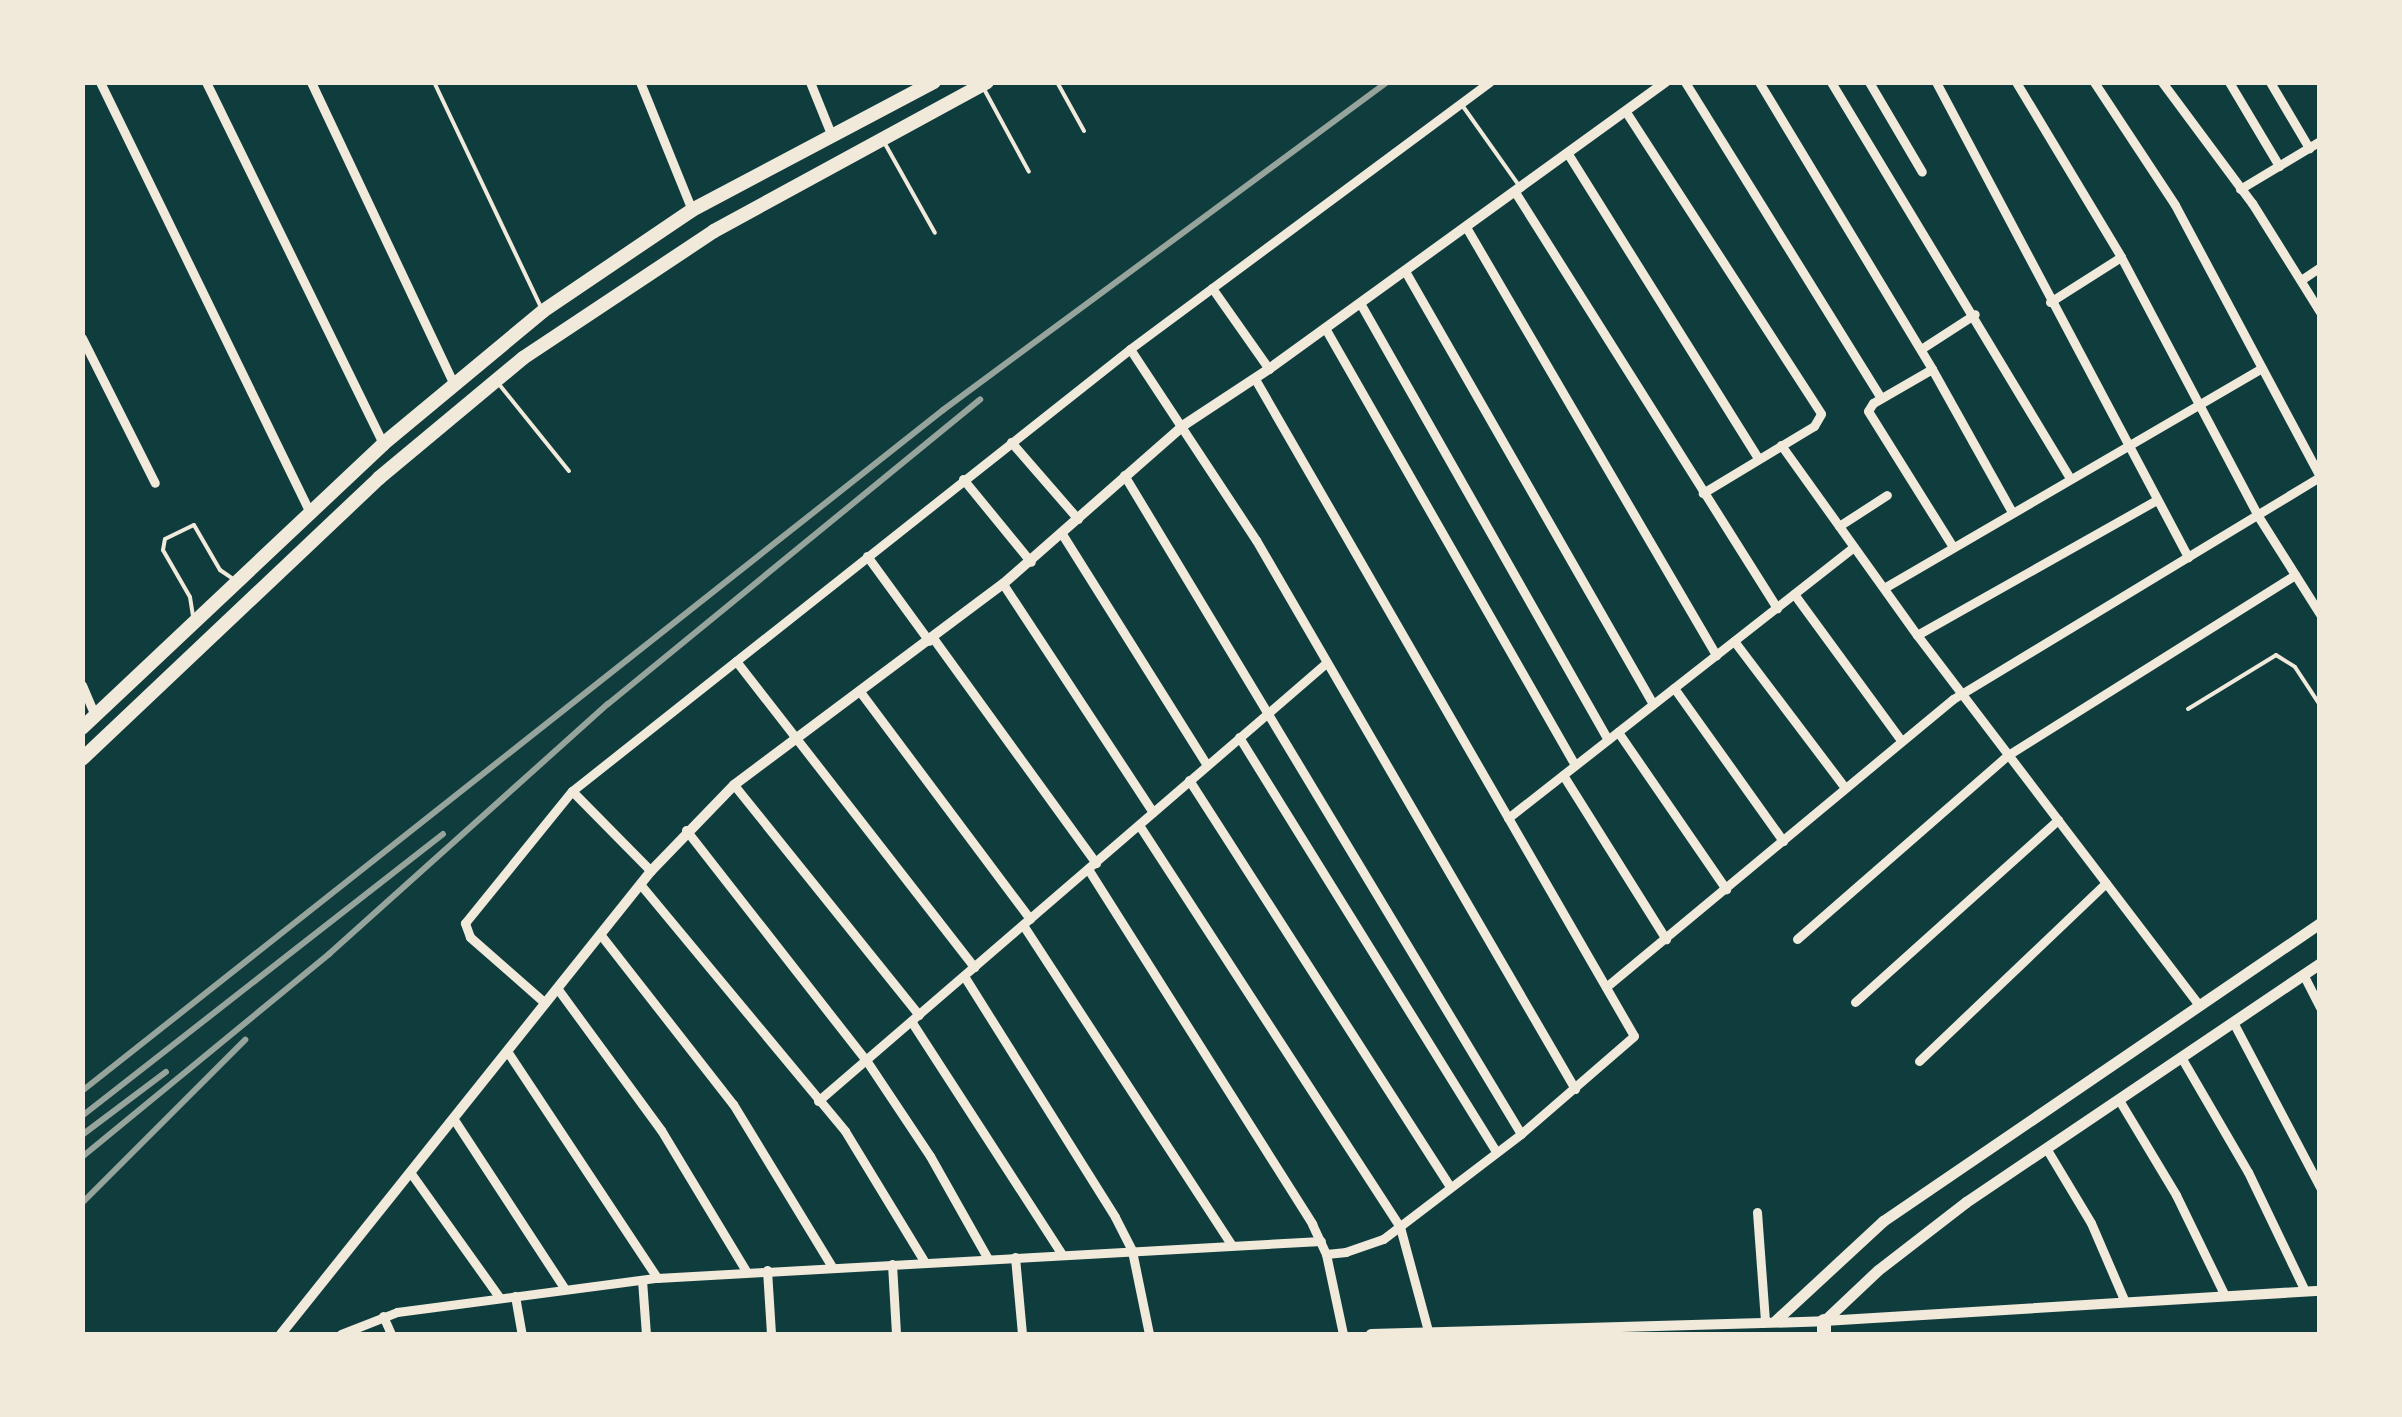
<!DOCTYPE html>
<html>
<head>
<meta charset="utf-8">
<style>
  body { margin:0 }
  #map { position:relative; width:2402px; height:1417px; overflow:hidden; background:#0f3d3e; font-family:Inter,sans-serif }
  div>[style] { position:absolute }
  [style*='--x'] { left:calc(var(--x)*1px); top:calc(var(--y)*1px); width:calc(var(--w)*1px); rotate:calc(var(--a)*1deg) }
  .service>* { height:4px; margin:-2px; padding:0 2px; transform-origin:2px; border-radius:2px; background:#f1e9da }
  .minor>* { height:9px; margin:-4.5px; padding:0 4.5px; transform-origin:4.5px; border-radius:4.5px; background:#f1e9da }
  .tertiary>* { height:10px; margin:-5px; padding:0 5px; transform-origin:5px; border-radius:5px; background:#f1e9da }
  .secondary>* { height:11px; margin:-5.5px; padding:0 5.5px; transform-origin:5.5px; border-radius:5.5px; background:#f1e9da }
  .primary>* { height:14px; margin:-7px; padding:0 7px; transform-origin:7px; border-radius:7px; background:#f1e9da }
  .rail>* { height:6px; margin:-3px; padding:0 3px; transform-origin:3px; border-radius:3px; background:#97a49c }
  span { translate:-50% -50%; white-space:nowrap; text-align:center; line-height:1.15; -webkit-text-stroke:8px #f1e9da; paint-order:stroke }
  .frame { position:absolute; inset:0; border:85px solid #f1e9da; pointer-events:none }
</style>
</head>
<body>
<div id="map">
  <div class="service">
    <div style="--x:434;--y:82;--w:249;--a:64.6"></div>
    <div style="--x:1057;--y:82;--w:56;--a:61.1"></div>
    <div style="--x:984;--y:89;--w:94;--a:61.5"></div>
    <div style="--x:1462;--y:105;--w:100;--a:54.7"></div>
    <div style="--x:884;--y:142;--w:104;--a:60.7"></div>
    <div style="--x:498;--y:383;--w:113;--a:51.1"></div>
    <div style="--x:193;--y:616;--w:19;--a:-99"></div>
    <div style="--x:190;--y:597;--w:54;--a:-119.9"></div>
    <div style="--x:163;--y:550;--w:11;--a:-80"></div>
    <div style="--x:165;--y:539;--w:32;--a:-26"></div>
    <div style="--x:194;--y:525;--w:52;--a:60"></div>
    <div style="--x:220;--y:570;--w:14;--a:34"></div>
    <div style="--x:2188;--y:709;--w:103;--a:-31.5"></div>
    <div style="--x:2276;--y:655;--w:22;--a:32"></div>
    <div style="--x:2295;--y:667;--w:45;--a:56.7"></div>
  </div>
  <div class="minor">
    <div style="--x:100;--y:82;--w:479;--a:64"></div>
    <div style="--x:206;--y:82;--w:403;--a:63.9"></div>
    <div style="--x:311;--y:82;--w:332;--a:64.7"></div>
    <div style="--x:640;--y:82;--w:138;--a:67.9"></div>
    <div style="--x:810;--y:82;--w:56;--a:68"></div>
    <div style="--x:1685;--y:82;--w:372;--a:58.2"></div>
    <div style="--x:1759;--y:82;--w:335;--a:58.9"></div>
    <div style="--x:1932;--y:369;--w:164;--a:60.8"></div>
    <div style="--x:1831;--y:82;--w:463;--a:58.9"></div>
    <div style="--x:1869;--y:82;--w:104;--a:59.5"></div>
    <div style="--x:1936;--y:82;--w:538;--a:62.05"></div>
    <div style="--x:2016;--y:82;--w:204;--a:59"></div>
    <div style="--x:2121;--y:257;--w:293;--a:62.1"></div>
    <div style="--x:2258;--y:516;--w:116;--a:57.7"></div>
    <div style="--x:2094;--y:82;--w:147;--a:56.6"></div>
    <div style="--x:2175;--y:205;--w:308;--a:61.9"></div>
    <div style="--x:2162;--y:82;--w:151;--a:53.4"></div>
    <div style="--x:2252;--y:203;--w:128;--a:58"></div>
    <div style="--x:2229;--y:82;--w:98;--a:59.2"></div>
    <div style="--x:2270;--y:82;--w:77;--a:59.4"></div>
    <div style="--x:1626;--y:112;--w:359;--a:57.1"></div>
    <div style="--x:1821;--y:414;--w:14;--a:120"></div>
    <div style="--x:1814;--y:426;--w:130;--a:148.9"></div>
    <div style="--x:1568;--y:154;--w:357;--a:58"></div>
    <div style="--x:2240;--y:189;--w:93;--a:-31"></div>
    <div style="--x:1515;--y:192;--w:492;--a:57.8"></div>
    <div style="--x:1466;--y:227;--w:496;--a:59.7"></div>
    <div style="--x:1405;--y:271;--w:499;--a:60.2"></div>
    <div style="--x:2301;--y:280;--w:23;--a:-34"></div>
    <div style="--x:1212;--y:288;--w:99;--a:54.9"></div>
    <div style="--x:2050;--y:302;--w:84;--a:-32.4"></div>
    <div style="--x:1360;--y:303;--w:502;--a:60.42"></div>
    <div style="--x:1325;--y:328;--w:503;--a:60.23"></div>
    <div style="--x:82;--y:338;--w:162;--a:63.3"></div>
    <div style="--x:1130;--y:349;--w:229;--a:56.6"></div>
    <div style="--x:1256;--y:540;--w:635;--a:59.84"></div>
    <div style="--x:1921;--y:349;--w:64;--a:-32.9"></div>
    <div style="--x:1932;--y:369;--w:68;--a:150"></div>
    <div style="--x:1873;--y:403;--w:9;--a:122"></div>
    <div style="--x:1868;--y:411;--w:160;--a:58"></div>
    <div style="--x:1255;--y:379;--w:758;--a:60.02"></div>
    <div style="--x:1634;--y:1036;--w:150;--a:139.1"></div>
    <div style="--x:1521;--y:1134;--w:173;--a:142.7"></div>
    <div style="--x:1383;--y:1239;--w:39;--a:161"></div>
    <div style="--x:1346;--y:1252;--w:20;--a:174"></div>
    <div style="--x:1011;--y:442;--w:102;--a:49"></div>
    <div style="--x:1781;--y:445;--w:234;--a:54.4"></div>
    <div style="--x:1917;--y:635;--w:464;--a:52.7"></div>
    <div style="--x:1124;--y:475;--w:769;--a:58.93"></div>
    <div style="--x:963;--y:479;--w:107;--a:50.7"></div>
    <div style="--x:1839;--y:526;--w:57;--a:-32.9"></div>
    <div style="--x:1062;--y:534;--w:271;--a:57.9"></div>
    <div style="--x:867;--y:556;--w:105;--a:53.9"></div>
    <div style="--x:1003;--y:584;--w:273;--a:56.7"></div>
    <div style="--x:1884;--y:588;--w:437;--a:-30.2"></div>
    <div style="--x:1794;--y:594;--w:181;--a:53.8"></div>
    <div style="--x:1917;--y:635;--w:275;--a:-29.4"></div>
    <div style="--x:933;--y:638;--w:278;--a:54.1"></div>
    <div style="--x:1734;--y:641;--w:184;--a:52.9"></div>
    <div style="--x:736;--y:661;--w:388;--a:52.1"></div>
    <div style="--x:82;--y:685;--w:34;--a:67"></div>
    <div style="--x:1674;--y:688;--w:188;--a:54.5"></div>
    <div style="--x:861;--y:693;--w:282;--a:53.2"></div>
    <div style="--x:1618;--y:732;--w:191;--a:55.5"></div>
    <div style="--x:1239;--y:737;--w:487;--a:58.2"></div>
    <div style="--x:1563;--y:775;--w:194;--a:57.9"></div>
    <div style="--x:1189;--y:780;--w:483;--a:57.3"></div>
    <div style="--x:734;--y:785;--w:295;--a:51.2"></div>
    <div style="--x:572;--y:791;--w:112;--a:45.4"></div>
    <div style="--x:1508;--y:818;--w:439;--a:-38.1"></div>
    <div style="--x:1139;--y:825;--w:479;--a:57"></div>
    <div style="--x:1400;--y:1227;--w:108;--a:74.9"></div>
    <div style="--x:686;--y:830;--w:292;--a:52"></div>
    <div style="--x:866;--y:1060;--w:115;--a:56.3"></div>
    <div style="--x:930;--y:1156;--w:118;--a:60.6"></div>
    <div style="--x:1088;--y:869;--w:420;--a:57.7"></div>
    <div style="--x:1312;--y:1224;--w:33;--a:65"></div>
    <div style="--x:1326;--y:1254;--w:82;--a:78"></div>
    <div style="--x:640;--y:884;--w:321;--a:50.3"></div>
    <div style="--x:845;--y:1131;--w:152;--a:58.7"></div>
    <div style="--x:1023;--y:925;--w:382;--a:56.9"></div>
    <div style="--x:600;--y:934;--w:216;--a:52"></div>
    <div style="--x:733;--y:1104;--w:191;--a:58.7"></div>
    <div style="--x:1797;--y:939;--w:280;--a:-41.1"></div>
    <div style="--x:2008;--y:755;--w:339;--a:-32.1"></div>
    <div style="--x:2303;--y:974;--w:37;--a:63"></div>
    <div style="--x:964;--y:976;--w:284;--a:57.9"></div>
    <div style="--x:1115;--y:1217;--w:38;--a:63"></div>
    <div style="--x:1132;--y:1251;--w:85;--a:78.4"></div>
    <div style="--x:1606;--y:987;--w:451;--a:-39.7"></div>
    <div style="--x:1953;--y:699;--w:429;--a:-31.2"></div>
    <div style="--x:557;--y:988;--w:176;--a:53.8"></div>
    <div style="--x:661;--y:1130;--w:165;--a:58.9"></div>
    <div style="--x:1855;--y:1002;--w:273;--a:-41.9"></div>
    <div style="--x:545;--y:1003;--w:100;--a:-138.7"></div>
    <div style="--x:470;--y:937;--w:15;--a:-110"></div>
    <div style="--x:465;--y:923;--w:170;--a:-51"></div>
    <div style="--x:572;--y:791;--w:712;--a:-38.38"></div>
    <div style="--x:1130;--y:349;--w:448;--a:-36.6"></div>
    <div style="--x:911;--y:1021;--w:276;--a:57.1"></div>
    <div style="--x:2233;--y:1022;--w:187;--a:62.2"></div>
    <div style="--x:507;--y:1051;--w:272;--a:56.5"></div>
    <div style="--x:2181;--y:1057;--w:133;--a:59.8"></div>
    <div style="--x:2248;--y:1172;--w:132;--a:64.4"></div>
    <div style="--x:1919;--y:1061;--w:258;--a:-43.6"></div>
    <div style="--x:2119;--y:1100;--w:111;--a:59"></div>
    <div style="--x:2176;--y:1195;--w:112;--a:64.1"></div>
    <div style="--x:818;--y:1101;--w:669;--a:-40.76"></div>
    <div style="--x:453;--y:1118;--w:204;--a:56.8"></div>
    <div style="--x:2046;--y:1148;--w:87;--a:59"></div>
    <div style="--x:2091;--y:1223;--w:86;--a:66.7"></div>
    <div style="--x:410;--y:1172;--w:153;--a:54.5"></div>
    <div style="--x:1757;--y:1212;--w:109;--a:85.8"></div>
    <div style="--x:1015;--y:1257;--w:77;--a:84.8"></div>
    <div style="--x:892;--y:1264;--w:70;--a:86.7"></div>
    <div style="--x:767;--y:1270;--w:64;--a:86.4"></div>
    <div style="--x:642;--y:1280;--w:54;--a:85.8"></div>
    <div style="--x:515;--y:1296;--w:39;--a:80"></div>
    <div style="--x:383;--y:1316;--w:20;--a:66"></div>
    <div style="--x:341;--y:1334;--w:60;--a:-21.4"></div>
    <div style="--x:397;--y:1312;--w:262;--a:-7.5"></div>
    <div style="--x:657;--y:1278;--w:665;--a:-3.19"></div>
  </div>
  <div class="tertiary">
    <div style="--x:281;--y:1334;--w:593;--a:-51.37"></div>
    <div style="--x:651;--y:871;--w:120;--a:-46"></div>
    <div style="--x:734;--y:785;--w:336;--a:-36.8"></div>
    <div style="--x:1003;--y:584;--w:241;--a:-41.3"></div>
    <div style="--x:1184;--y:425;--w:102;--a:-33.4"></div>
    <div style="--x:1269;--y:369;--w:490;--a:-35.9"></div>
    <div style="--x:1371;--y:1334;--w:453;--a:-1.6"></div>
    <div style="--x:1824;--y:1321;--w:497;--a:-3.5"></div>
  </div>
  <div class="secondary">
    <div style="--x:1775;--y:1321;--w:147;--a:-42.8"></div>
    <div style="--x:1883;--y:1221;--w:529;--a:-34.29"></div>
    <div style="--x:1824;--y:1321;--w:74;--a:-43.4"></div>
    <div style="--x:1878;--y:1270;--w:111;--a:-37.7"></div>
    <div style="--x:1966;--y:1202;--w:427;--a:-34"></div>
  </div>
  <div class="primary">
    <div style="--x:82;--y:728;--w:414;--a:-43.3"></div>
    <div style="--x:383;--y:444;--w:208;--a:-39.7"></div>
    <div style="--x:543;--y:311;--w:180;--a:-34.1"></div>
    <div style="--x:692;--y:210;--w:274;--a:-27.9"></div>
    <div style="--x:82;--y:759;--w:409;--a:-43.4"></div>
    <div style="--x:379;--y:478;--w:187;--a:-39.8"></div>
    <div style="--x:523;--y:358;--w:229;--a:-33.6"></div>
    <div style="--x:714;--y:231;--w:311;--a:-28.6"></div>
    <div style="--x:1824;--y:1321;--w:13;--a:90"></div>
  </div>
  <div class="rail">
    <div style="--x:82;--y:1091;--w:1098;--a:-38.34"></div>
    <div style="--x:943;--y:410;--w:552;--a:-36.45"></div>
    <div style="--x:82;--y:1116;--w:458;--a:-38"></div>
    <div style="--x:82;--y:1135;--w:105;--a:-36.9"></div>
    <div style="--x:82;--y:1157;--w:320;--a:-39.4"></div>
    <div style="--x:329;--y:954;--w:375;--a:-41.9"></div>
    <div style="--x:608;--y:704;--w:481;--a:-39.3"></div>
    <div style="--x:82;--y:1203;--w:231;--a:-45"></div>
  </div>
  <div class="frame"></div>
</div>
</body>
</html>
